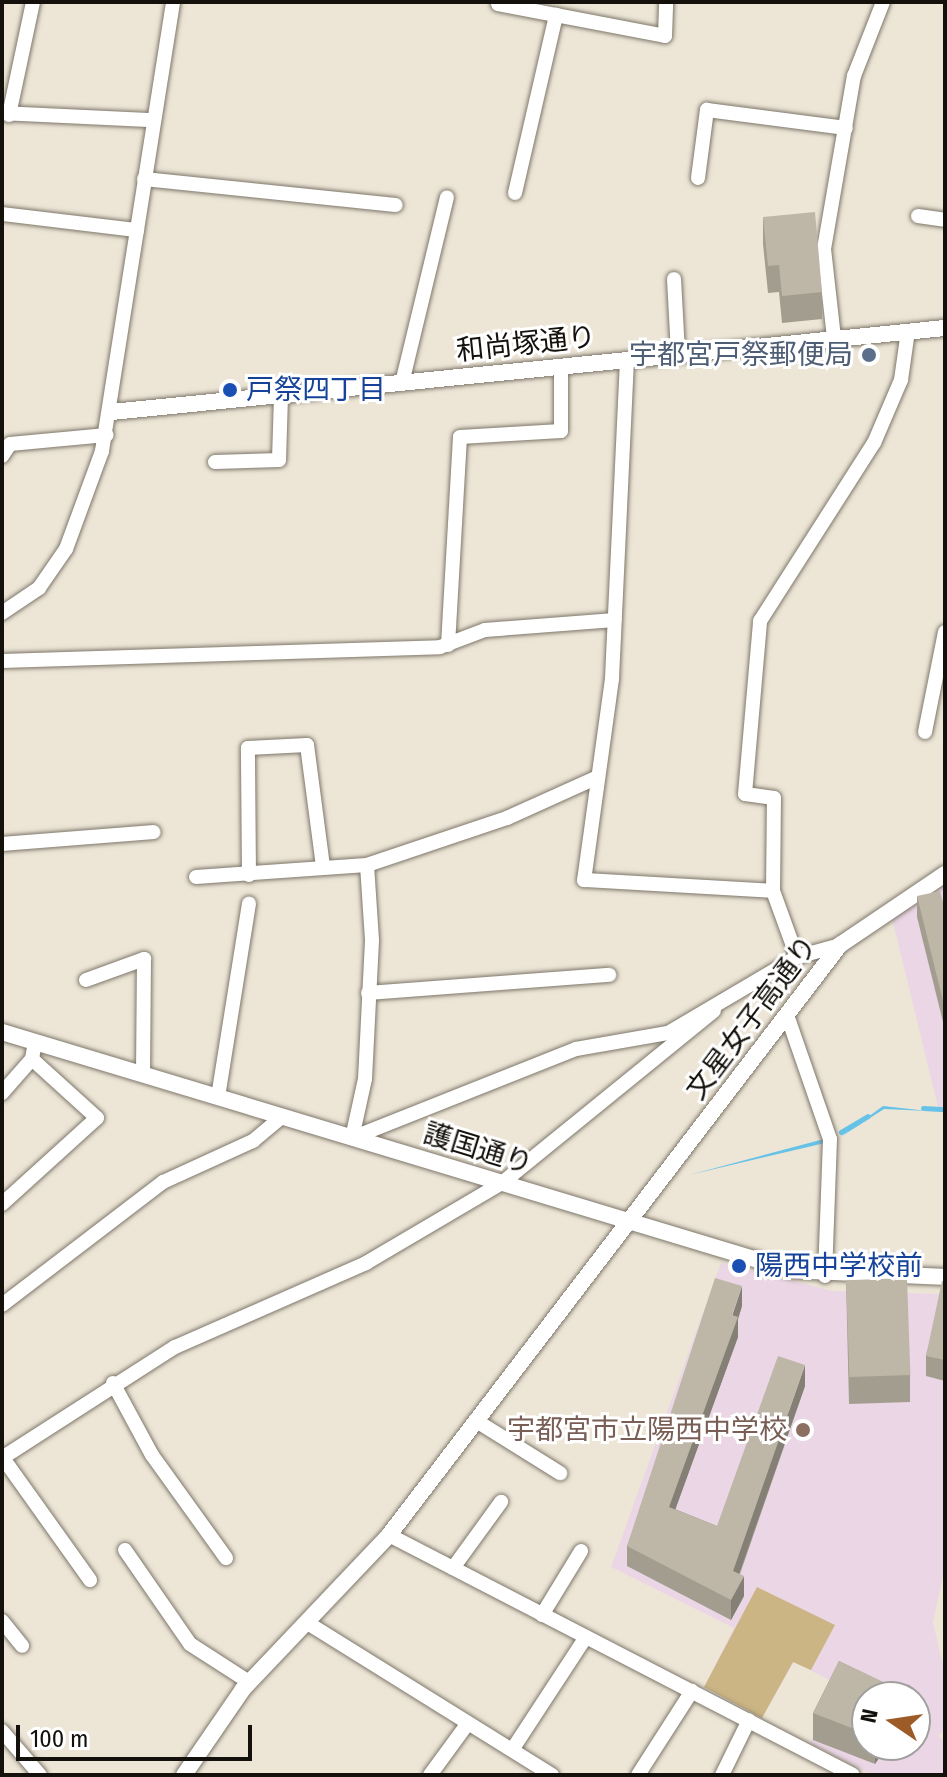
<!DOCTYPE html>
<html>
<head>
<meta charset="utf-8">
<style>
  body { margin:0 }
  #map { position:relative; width:947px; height:1777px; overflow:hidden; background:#ede6d7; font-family:"Fira Sans Condensed","Noto Sans JP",sans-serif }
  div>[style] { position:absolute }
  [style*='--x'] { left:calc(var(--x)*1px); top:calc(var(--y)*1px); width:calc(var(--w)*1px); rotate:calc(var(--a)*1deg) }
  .education>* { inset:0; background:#ebd6e5 }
  .green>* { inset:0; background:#cbb584 }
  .water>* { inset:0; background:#66c3e7 }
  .stream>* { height:5px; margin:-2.5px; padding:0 2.5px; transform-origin:2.5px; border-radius:2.5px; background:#66c3e7 }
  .roads { filter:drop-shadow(0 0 2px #7e776a) drop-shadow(0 0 2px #7e776a) }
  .minor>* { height:14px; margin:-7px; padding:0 7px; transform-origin:7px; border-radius:7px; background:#fff }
  .tertiary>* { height:16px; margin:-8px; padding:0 8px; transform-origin:8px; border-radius:8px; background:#fff }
  .wall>* { inset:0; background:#a39d90 }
  .shaded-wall>* { inset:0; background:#858076 }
  .building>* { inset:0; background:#beb7a8; transform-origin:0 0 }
  .dots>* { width:22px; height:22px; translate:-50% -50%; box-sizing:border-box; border:4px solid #fff; border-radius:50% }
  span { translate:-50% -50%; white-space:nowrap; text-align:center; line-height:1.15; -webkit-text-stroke:6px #fff; paint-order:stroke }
  .street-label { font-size:28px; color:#14110c }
  .service-label { font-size:28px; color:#4e5e75 }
  .right { translate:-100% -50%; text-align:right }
  .transit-label { font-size:28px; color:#164399 }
  .left { translate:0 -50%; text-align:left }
  .education-label { font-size:28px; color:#785e54 }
  .frame { position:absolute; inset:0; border:4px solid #14110c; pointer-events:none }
  .north { position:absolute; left:851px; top:1681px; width:80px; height:80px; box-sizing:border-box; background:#fff; border:2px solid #a1a09e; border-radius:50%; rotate:283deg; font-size:22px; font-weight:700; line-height:32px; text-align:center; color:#14110c }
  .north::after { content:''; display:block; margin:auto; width:28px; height:36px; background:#9c5b27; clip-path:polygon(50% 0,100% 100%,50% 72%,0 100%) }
  .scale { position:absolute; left:16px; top:1725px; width:236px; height:36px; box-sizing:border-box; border:4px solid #14110c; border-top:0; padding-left:10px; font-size:24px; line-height:28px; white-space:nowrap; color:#14110c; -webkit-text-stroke:6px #fff; paint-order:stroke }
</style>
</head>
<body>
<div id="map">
  <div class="education">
    <div style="clip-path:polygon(945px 885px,945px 1111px,939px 1111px,892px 918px)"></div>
    <div style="clip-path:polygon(evenodd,721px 1263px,832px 1291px,945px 1294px,945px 1565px,933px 1623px,945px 1673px,945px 1730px,938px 1736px,945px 1741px,945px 1775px,872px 1775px,810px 1743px,839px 1685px,794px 1662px,762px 1718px,704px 1687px,734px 1628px,611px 1567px,721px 1263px,867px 1697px,915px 1697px,915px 1745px,867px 1745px,867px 1697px)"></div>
  </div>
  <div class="green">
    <div style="clip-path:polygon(757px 1587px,835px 1625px,811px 1670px,793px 1662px,762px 1718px,704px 1687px)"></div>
  </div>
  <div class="water">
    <div style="clip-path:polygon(883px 1106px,928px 1111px,884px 1109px,839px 1138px)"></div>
    <div style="clip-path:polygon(824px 1139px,825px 1143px,689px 1175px)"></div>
  </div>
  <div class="stream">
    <div style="--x:923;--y:1108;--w:22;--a:3"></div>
    <div style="--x:841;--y:1132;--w:31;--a:-31"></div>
  </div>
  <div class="roads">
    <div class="minor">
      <div style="--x:498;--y:4;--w:170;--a:10.8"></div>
      <div style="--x:665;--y:36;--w:34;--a:-88"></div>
      <div style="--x:2;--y:113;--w:150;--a:2.7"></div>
      <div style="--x:9;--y:115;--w:116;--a:-78"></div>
      <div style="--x:698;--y:178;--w:69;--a:-82.5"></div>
      <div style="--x:707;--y:110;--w:140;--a:7.4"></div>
      <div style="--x:144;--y:179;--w:253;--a:5.9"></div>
      <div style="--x:515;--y:193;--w:183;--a:-77"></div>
      <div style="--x:2;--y:214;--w:136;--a:6.8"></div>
      <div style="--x:918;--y:216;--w:27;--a:8"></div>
      <div style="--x:674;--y:279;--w:75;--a:86.9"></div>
      <div style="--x:834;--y:338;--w:90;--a:-96.4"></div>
      <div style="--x:824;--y:249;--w:176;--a:-80.2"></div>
      <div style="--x:854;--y:76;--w:79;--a:-68.6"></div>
      <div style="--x:627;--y:360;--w:319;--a:92.7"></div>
      <div style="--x:612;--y:679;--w:203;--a:97.9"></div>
      <div style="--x:584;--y:880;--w:189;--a:3.3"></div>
      <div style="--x:773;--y:891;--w:70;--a:70"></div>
      <div style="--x:402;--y:383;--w:191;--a:-76.4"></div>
      <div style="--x:2;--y:456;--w:14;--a:-56"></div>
      <div style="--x:10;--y:444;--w:97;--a:-5.3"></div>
      <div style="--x:215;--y:462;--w:64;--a:-1.8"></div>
      <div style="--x:279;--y:460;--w:65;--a:-88.2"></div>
      <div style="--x:2;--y:613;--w:45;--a:-34"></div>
      <div style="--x:39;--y:588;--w:47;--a:-55.3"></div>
      <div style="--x:66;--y:549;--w:104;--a:-69.8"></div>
      <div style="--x:102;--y:451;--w:455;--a:-81"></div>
      <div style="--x:448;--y:645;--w:208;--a:-86.7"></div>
      <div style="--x:460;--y:437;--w:101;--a:-3.4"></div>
      <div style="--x:561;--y:431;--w:65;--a:-90"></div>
      <div style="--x:2;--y:661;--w:438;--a:-1.8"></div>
      <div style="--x:440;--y:647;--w:48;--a:-20.7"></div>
      <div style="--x:485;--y:630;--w:130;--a:-4.4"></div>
      <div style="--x:925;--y:732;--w:102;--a:-78.7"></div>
      <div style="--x:2;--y:844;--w:152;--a:-4.5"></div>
      <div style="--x:249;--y:875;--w:127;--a:-90.5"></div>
      <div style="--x:248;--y:748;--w:59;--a:-2.9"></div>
      <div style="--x:307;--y:745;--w:122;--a:82.5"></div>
      <div style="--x:196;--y:877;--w:171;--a:-4"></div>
      <div style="--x:367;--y:865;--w:148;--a:-18.6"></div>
      <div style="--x:507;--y:818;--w:100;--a:-24.3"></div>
      <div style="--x:773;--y:891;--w:93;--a:-89.4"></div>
      <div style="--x:774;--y:798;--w:29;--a:-172"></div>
      <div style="--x:745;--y:794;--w:174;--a:-85"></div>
      <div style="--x:760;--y:621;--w:211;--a:-57.4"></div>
      <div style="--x:874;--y:443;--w:69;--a:-66.8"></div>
      <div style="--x:901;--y:380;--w:49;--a:-81.9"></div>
      <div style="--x:86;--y:980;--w:62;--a:-19.9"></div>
      <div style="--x:144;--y:959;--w:115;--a:90.5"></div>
      <div style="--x:368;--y:993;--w:242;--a:-4.3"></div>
      <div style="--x:787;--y:1015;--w:131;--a:70.9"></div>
      <div style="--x:830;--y:1139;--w:137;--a:92.1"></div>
      <div style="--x:2;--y:1093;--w:45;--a:-48.6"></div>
      <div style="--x:218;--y:1097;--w:196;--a:-80.9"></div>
      <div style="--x:352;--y:1138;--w:241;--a:-21.7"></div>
      <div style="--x:576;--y:1049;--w:93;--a:-9.9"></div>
      <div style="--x:668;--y:1033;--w:150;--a:-30.5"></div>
      <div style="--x:797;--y:957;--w:45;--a:-15.6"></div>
      <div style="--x:352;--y:1138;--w:60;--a:-77.6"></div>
      <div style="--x:365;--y:1079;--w:139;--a:-87.1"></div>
      <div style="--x:372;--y:940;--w:75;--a:-93.8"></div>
      <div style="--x:2;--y:1204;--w:128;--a:-42.2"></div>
      <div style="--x:97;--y:1118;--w:88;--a:-137.8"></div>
      <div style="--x:32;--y:1059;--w:17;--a:-80"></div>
      <div style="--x:2;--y:1305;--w:203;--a:-37.4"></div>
      <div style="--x:163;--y:1182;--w:99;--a:-24.5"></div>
      <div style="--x:253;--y:1141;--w:39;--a:-40"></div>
      <div style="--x:113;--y:1383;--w:82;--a:61.6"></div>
      <div style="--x:152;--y:1455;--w:127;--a:54.3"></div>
      <div style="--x:478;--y:1422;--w:97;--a:31.9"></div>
      <div style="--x:2;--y:1458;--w:206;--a:-32.7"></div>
      <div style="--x:175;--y:1347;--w:209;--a:-23.7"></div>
      <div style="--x:366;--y:1263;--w:158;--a:-30.5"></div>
      <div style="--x:502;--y:1183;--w:273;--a:-39.1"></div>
      <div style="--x:3;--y:1458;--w:150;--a:54.5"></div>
      <div style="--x:389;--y:1535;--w:522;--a:27.35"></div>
      <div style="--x:125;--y:1550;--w:114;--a:55.3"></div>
      <div style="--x:190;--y:1644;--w:70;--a:32.8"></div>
      <div style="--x:453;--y:1568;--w:82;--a:-54"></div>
      <div style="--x:542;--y:1615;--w:75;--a:-58.6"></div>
      <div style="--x:2;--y:1621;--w:32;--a:51"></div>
      <div style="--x:306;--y:1622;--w:290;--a:31.9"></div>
      <div style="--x:2;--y:1731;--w:58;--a:49.2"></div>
      <div style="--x:512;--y:1750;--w:135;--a:-56.8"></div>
      <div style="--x:430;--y:1775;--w:64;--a:-53.8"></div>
      <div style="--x:638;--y:1775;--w:100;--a:-57.3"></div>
      <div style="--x:722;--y:1775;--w:61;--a:-63.9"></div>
    </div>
    <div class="tertiary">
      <div style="--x:112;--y:412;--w:837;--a:-5.76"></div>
      <div style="--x:2;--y:1032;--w:824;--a:16.79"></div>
      <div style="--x:791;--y:1270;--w:154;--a:2.6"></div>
      <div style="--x:184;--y:1775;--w:104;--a:-55.5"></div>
      <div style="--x:243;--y:1689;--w:212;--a:-46.5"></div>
      <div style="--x:389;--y:1535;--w:743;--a:-52.61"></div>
      <div style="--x:840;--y:945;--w:127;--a:-34.1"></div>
    </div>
  </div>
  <div class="wall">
    <div style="clip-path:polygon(763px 217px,822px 292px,822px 319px,782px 323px,779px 292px,768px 293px,763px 244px)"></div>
    <div style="clip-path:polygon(917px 896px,945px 910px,945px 1030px,917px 917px)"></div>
    <div style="clip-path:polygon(846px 1280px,910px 1375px,910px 1402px,849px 1404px)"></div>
    <div style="clip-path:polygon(945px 1282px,945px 1381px,926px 1376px,926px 1356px)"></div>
    <div style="clip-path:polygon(742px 1306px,738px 1319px,738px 1337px,675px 1509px,717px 1526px,805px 1386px,740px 1574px,744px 1596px,731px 1620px,627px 1566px,627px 1546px)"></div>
    <div style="clip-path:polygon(839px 1661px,887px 1684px,887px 1697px,867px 1697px,867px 1745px,883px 1745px,883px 1752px,875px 1764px,813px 1740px,813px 1713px)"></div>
  </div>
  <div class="shaded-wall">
    <div style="clip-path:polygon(742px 1286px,742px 1306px,738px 1319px,738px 1337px,669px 1527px,669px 1507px)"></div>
    <div style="clip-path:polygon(805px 1365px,805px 1386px,733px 1591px,733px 1571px)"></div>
    <div style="clip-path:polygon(744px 1576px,744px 1596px,731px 1620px,731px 1600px)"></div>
    <div style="clip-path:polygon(887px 1684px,887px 1697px,880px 1697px)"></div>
    <div style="clip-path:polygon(875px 1745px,883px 1745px,883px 1752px,875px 1764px)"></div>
  </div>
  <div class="building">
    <div style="clip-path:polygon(815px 212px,822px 292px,782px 296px,779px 265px,768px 266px,763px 217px)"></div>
    <div style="clip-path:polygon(940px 891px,945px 910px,945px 1009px,917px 896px)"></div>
    <div style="clip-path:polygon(715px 1278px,742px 1286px,732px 1315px,738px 1317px,669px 1507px,717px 1526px,778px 1356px,805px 1365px,733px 1571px,744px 1576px,731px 1600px,627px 1546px)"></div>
    <div style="left:907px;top:1278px;width:97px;height:61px;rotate:88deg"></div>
    <div style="clip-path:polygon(942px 1281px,945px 1282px,945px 1360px,926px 1356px)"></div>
    <div style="clip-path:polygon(839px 1661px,887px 1684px,880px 1697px,867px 1697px,867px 1734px,813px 1713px)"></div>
  </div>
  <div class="dots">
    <div style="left:869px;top:355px;background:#5c6f8a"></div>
    <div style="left:230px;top:390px;background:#1a4fb4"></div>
    <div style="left:739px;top:1266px;background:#1a4fb4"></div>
    <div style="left:803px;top:1430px;background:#8d6e63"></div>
  </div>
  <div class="street-label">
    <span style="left:526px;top:344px;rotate:-6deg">和尚塚通り</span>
    <span style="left:752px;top:1018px;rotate:-53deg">文星女子高通り</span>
    <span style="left:478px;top:1149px;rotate:17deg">護国通り</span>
  </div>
  <div class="service-label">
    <span class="right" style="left:853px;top:355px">宇都宮戸祭郵便局</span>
  </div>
  <div class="transit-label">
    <span class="left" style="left:246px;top:390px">戸祭四丁目</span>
    <span class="left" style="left:755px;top:1266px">陽西中学校前</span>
  </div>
  <div class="education-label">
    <span class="right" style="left:787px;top:1430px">宇都宮市立陽西中学校</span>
  </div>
  <div class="frame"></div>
  <div class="north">N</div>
  <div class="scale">100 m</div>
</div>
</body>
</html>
